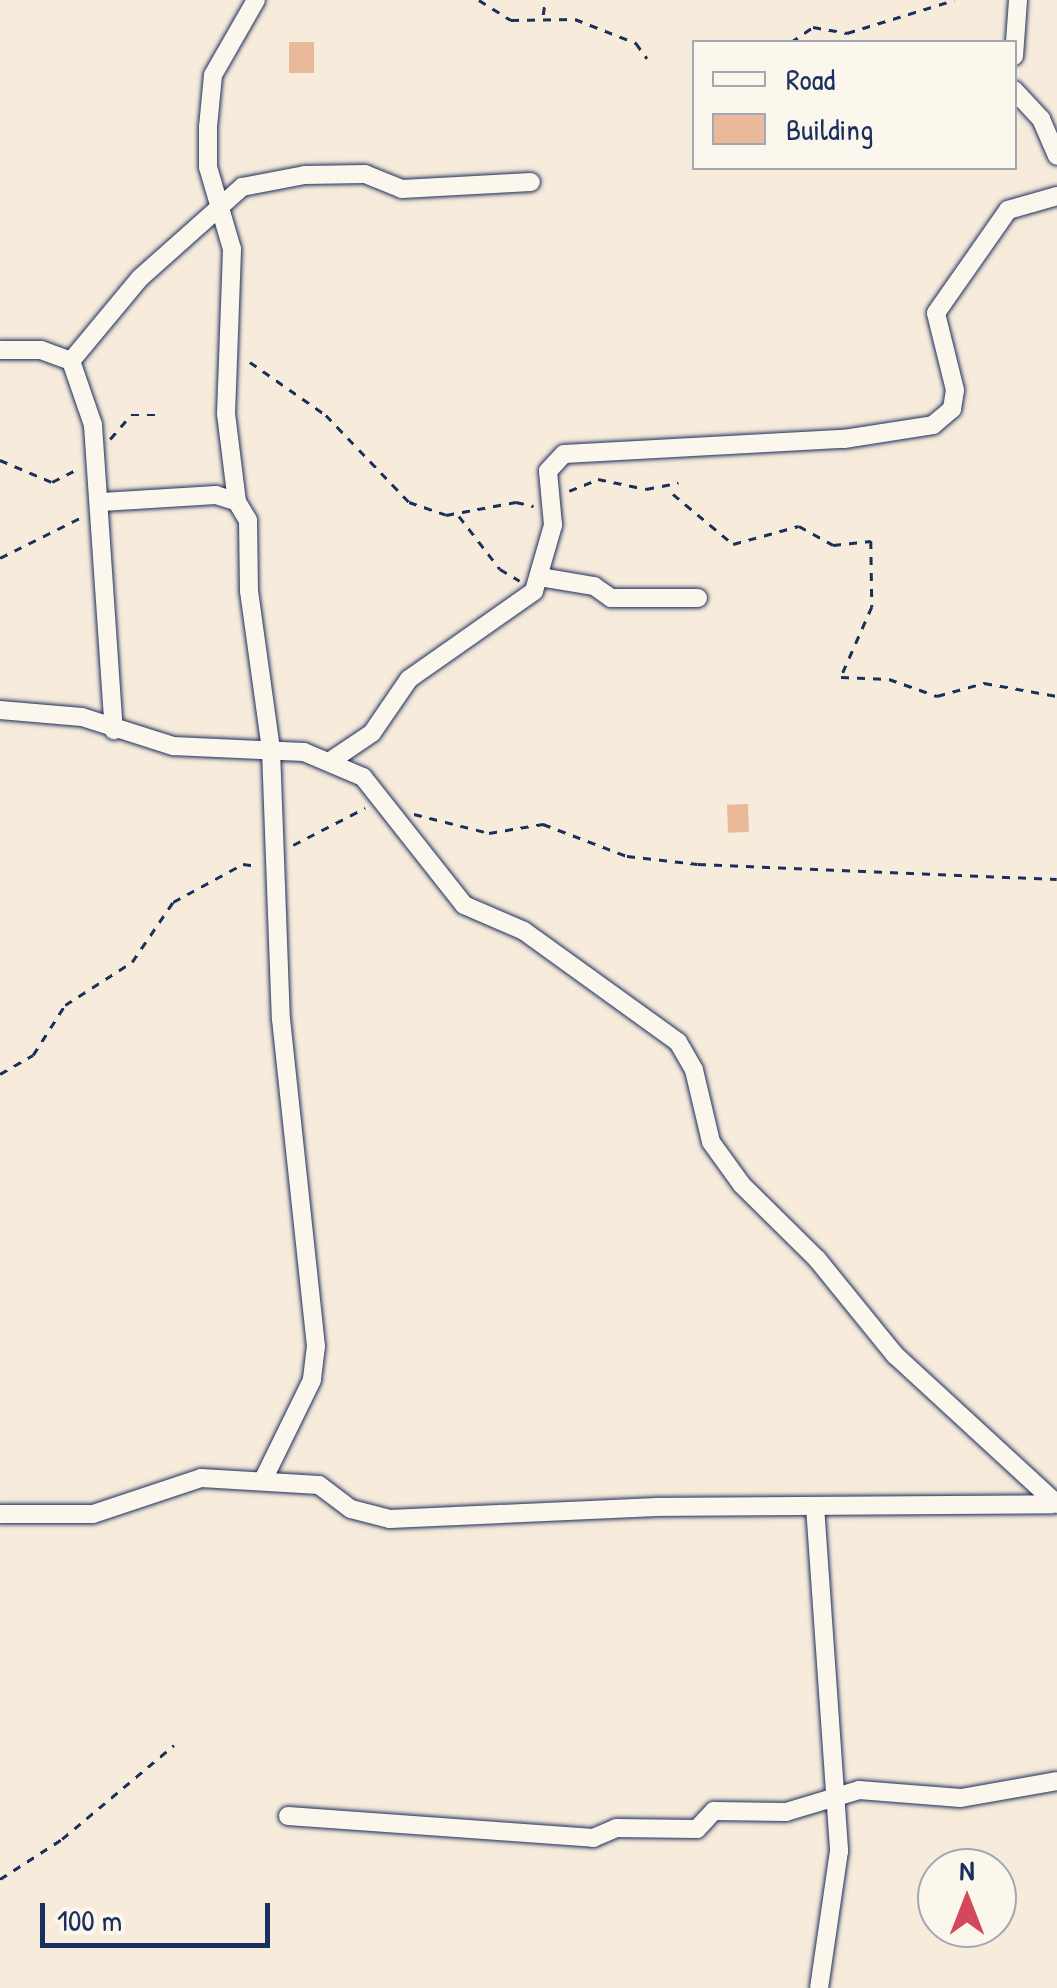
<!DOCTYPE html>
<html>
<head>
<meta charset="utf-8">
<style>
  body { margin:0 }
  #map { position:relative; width:1057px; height:1988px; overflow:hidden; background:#f7ebdb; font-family:"Patrick Hand",sans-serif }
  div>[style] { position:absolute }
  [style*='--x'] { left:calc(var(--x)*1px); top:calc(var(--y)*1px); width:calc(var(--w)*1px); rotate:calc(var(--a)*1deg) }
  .building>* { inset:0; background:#e9b999; transform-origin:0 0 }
  .path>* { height:2.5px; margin-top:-1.25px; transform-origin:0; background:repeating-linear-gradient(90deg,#1b2f5e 0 8px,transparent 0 16px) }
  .roads { filter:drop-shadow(0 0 2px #1b2f5e) drop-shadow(0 0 2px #1b2f5e) }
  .minor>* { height:18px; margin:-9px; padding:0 9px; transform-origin:9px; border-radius:9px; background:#fbf7ec }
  span { translate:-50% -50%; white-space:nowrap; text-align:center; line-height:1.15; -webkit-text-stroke:9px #fbf7ec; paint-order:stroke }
  .legend { position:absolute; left:692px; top:40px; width:325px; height:130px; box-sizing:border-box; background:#fbf7ec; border:2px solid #a1a7b3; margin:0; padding:12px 18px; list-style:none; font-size:30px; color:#1b2f5e }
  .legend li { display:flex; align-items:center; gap:20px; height:50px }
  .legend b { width:50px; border:2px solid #a1a7b3 }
  .north { position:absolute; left:917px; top:1848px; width:100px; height:100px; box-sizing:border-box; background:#fbf7ec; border:2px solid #a1a7b3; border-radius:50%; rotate:0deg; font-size:28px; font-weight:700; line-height:40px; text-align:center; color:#1b2f5e }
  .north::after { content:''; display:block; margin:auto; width:35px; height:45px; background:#d1495b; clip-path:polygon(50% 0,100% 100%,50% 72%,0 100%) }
  .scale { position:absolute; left:40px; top:1903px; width:230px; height:45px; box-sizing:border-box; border:5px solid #1b2f5e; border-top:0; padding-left:12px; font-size:30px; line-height:35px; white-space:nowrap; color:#1b2f5e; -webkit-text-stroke:8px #fbf7ec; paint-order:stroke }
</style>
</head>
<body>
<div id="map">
  <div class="building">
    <div style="left:289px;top:42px;width:25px;height:31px"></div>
    <div style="left:748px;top:804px;width:28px;height:21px;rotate:88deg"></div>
  </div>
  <div class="path">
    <div style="--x:479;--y:0;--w:38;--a:32"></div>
    <div style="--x:511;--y:20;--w:64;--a:-0.9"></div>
    <div style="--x:575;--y:19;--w:66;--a:21.5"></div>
    <div style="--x:636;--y:43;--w:19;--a:54"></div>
    <div style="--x:543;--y:15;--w:15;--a:-82"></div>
    <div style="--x:791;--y:42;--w:27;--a:-34"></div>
    <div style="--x:813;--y:27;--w:35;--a:10"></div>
    <div style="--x:847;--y:33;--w:112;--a:-17.1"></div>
    <div style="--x:250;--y:362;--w:93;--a:34.9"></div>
    <div style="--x:326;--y:415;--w:120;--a:46.3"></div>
    <div style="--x:409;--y:502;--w:39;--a:19"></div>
    <div style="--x:446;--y:515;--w:71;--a:-10.5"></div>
    <div style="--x:516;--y:502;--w:18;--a:13"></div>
    <div style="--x:110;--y:439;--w:32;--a:-49"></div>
    <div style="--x:131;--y:415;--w:29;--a:0"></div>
    <div style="--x:0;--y:460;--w:56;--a:22.9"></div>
    <div style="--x:52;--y:482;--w:30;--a:-27"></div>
    <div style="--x:569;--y:491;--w:31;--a:-22"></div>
    <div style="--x:598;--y:479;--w:49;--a:11.8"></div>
    <div style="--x:646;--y:489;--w:33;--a:-11"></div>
    <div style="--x:673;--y:494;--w:78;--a:39.8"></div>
    <div style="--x:733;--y:544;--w:68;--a:-15.3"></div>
    <div style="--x:799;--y:526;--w:39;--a:29"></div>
    <div style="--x:833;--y:545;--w:38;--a:-6"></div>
    <div style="--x:871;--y:541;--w:66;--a:89.1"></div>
    <div style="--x:872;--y:607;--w:77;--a:113.9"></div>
    <div style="--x:841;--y:677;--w:48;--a:2.4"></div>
    <div style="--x:889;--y:679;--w:51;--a:19.5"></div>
    <div style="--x:937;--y:696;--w:49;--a:-15.5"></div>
    <div style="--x:984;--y:683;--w:74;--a:10.1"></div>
    <div style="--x:459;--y:516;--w:67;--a:52.3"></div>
    <div style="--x:500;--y:569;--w:23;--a:31"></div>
    <div style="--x:0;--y:558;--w:92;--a:-26.6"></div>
    <div style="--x:414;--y:814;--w:77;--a:14.2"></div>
    <div style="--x:489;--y:833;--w:55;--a:-9.5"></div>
    <div style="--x:543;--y:824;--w:90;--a:20.9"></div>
    <div style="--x:627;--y:856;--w:71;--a:6.4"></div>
    <div style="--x:698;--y:864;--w:359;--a:2.4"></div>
    <div style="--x:293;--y:845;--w:81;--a:-27.2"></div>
    <div style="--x:0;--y:1074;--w:38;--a:-30"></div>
    <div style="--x:33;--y:1055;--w:59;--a:-57.4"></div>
    <div style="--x:65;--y:1005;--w:80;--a:-32.7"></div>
    <div style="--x:132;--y:962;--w:73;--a:-55.7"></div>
    <div style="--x:173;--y:902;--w:80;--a:-28.5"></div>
    <div style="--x:243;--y:864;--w:15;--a:8"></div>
    <div style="--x:0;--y:1879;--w:74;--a:-32.8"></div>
    <div style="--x:62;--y:1839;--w:146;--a:-40"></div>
  </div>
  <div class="roads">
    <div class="minor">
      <div style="--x:1014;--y:56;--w:56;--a:-85.9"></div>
      <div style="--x:1014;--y:90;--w:40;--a:47"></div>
      <div style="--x:1041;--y:119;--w:40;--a:66.6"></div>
      <div style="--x:0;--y:350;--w:41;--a:0"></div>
      <div style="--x:41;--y:350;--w:32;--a:20"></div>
      <div style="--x:71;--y:361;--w:68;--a:71"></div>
      <div style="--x:93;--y:425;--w:306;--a:86.1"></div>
      <div style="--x:71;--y:361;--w:108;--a:-50.3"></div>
      <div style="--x:140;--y:278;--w:137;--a:-41.7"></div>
      <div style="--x:242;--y:187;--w:64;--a:-10.8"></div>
      <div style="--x:305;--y:175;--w:60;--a:-1"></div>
      <div style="--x:365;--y:174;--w:40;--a:22"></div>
      <div style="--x:402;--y:189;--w:129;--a:-3.1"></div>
      <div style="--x:102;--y:502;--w:114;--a:-3.5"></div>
      <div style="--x:216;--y:495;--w:22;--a:18"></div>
      <div style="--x:237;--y:502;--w:21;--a:59"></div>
      <div style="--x:248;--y:520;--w:71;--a:89.2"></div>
      <div style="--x:249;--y:591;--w:161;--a:82.1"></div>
      <div style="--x:271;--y:750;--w:269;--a:87.9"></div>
      <div style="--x:281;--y:1019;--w:329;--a:83.9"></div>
      <div style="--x:316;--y:1346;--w:34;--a:97"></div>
      <div style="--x:312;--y:1380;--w:111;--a:116.1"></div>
      <div style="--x:237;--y:502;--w:89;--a:-97.1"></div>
      <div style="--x:226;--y:414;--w:165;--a:-87.9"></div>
      <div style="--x:232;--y:249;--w:85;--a:-106.3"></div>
      <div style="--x:208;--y:167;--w:40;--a:-90"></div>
      <div style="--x:208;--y:127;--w:52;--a:-84.5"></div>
      <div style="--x:213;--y:75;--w:86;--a:-60.2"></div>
      <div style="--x:540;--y:577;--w:55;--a:9.5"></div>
      <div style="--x:594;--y:586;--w:21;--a:35"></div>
      <div style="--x:611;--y:598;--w:87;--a:0"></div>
      <div style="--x:0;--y:710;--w:82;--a:4.9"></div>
      <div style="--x:82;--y:717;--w:96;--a:17.7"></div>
      <div style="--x:173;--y:746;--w:131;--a:2.6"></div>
      <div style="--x:304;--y:752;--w:64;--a:23"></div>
      <div style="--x:363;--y:777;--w:163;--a:51.7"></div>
      <div style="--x:464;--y:905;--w:65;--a:23.4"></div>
      <div style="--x:524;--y:931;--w:190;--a:35.8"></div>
      <div style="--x:678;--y:1042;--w:32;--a:60"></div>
      <div style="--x:694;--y:1070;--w:74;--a:76.7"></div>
      <div style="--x:711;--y:1142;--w:53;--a:54.2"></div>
      <div style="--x:742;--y:1185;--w:105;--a:44.6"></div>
      <div style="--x:817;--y:1259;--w:124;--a:50.9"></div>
      <div style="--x:895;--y:1355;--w:220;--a:42.6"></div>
      <div style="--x:332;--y:760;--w:48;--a:-34"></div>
      <div style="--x:372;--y:733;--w:65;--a:-55.6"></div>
      <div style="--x:409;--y:679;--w:153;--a:-35.1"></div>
      <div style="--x:534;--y:591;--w:69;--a:-73.9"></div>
      <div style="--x:553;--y:525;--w:54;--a:-95.3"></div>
      <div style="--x:548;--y:471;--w:23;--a:-47"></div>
      <div style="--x:564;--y:454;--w:280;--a:-3.1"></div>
      <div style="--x:844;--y:439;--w:90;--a:-8.9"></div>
      <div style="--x:933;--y:425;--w:25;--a:-40"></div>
      <div style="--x:952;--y:409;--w:19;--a:-81"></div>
      <div style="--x:955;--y:390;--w:79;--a:-103.9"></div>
      <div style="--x:936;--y:313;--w:126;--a:-55"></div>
      <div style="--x:1008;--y:210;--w:51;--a:-15.9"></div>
      <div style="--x:815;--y:1506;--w:346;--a:86"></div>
      <div style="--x:839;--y:1851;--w:138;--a:98.3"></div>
      <div style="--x:0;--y:1514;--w:93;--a:0"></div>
      <div style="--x:93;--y:1514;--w:114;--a:-18.4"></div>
      <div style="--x:201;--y:1478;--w:118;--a:3.4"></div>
      <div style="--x:319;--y:1485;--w:40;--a:37"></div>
      <div style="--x:351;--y:1509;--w:40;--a:14.4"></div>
      <div style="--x:390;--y:1519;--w:267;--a:-2.6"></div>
      <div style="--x:657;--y:1507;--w:395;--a:-0.4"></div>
      <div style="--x:288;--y:1816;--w:306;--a:4.1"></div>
      <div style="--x:593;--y:1838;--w:25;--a:-23"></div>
      <div style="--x:616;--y:1828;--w:81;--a:0.7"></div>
      <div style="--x:697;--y:1829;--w:25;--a:-47"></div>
      <div style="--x:714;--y:1811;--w:72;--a:0.8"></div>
      <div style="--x:786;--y:1812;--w:76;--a:-16.8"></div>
      <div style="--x:859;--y:1790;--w:102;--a:4.5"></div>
      <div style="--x:961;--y:1798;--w:97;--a:-10"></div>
    </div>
  </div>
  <ul class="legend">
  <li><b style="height:12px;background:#fbf7ec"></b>Road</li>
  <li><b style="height:28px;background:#e9b999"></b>Building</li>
  </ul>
  <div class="north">N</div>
  <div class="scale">100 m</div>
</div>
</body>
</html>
